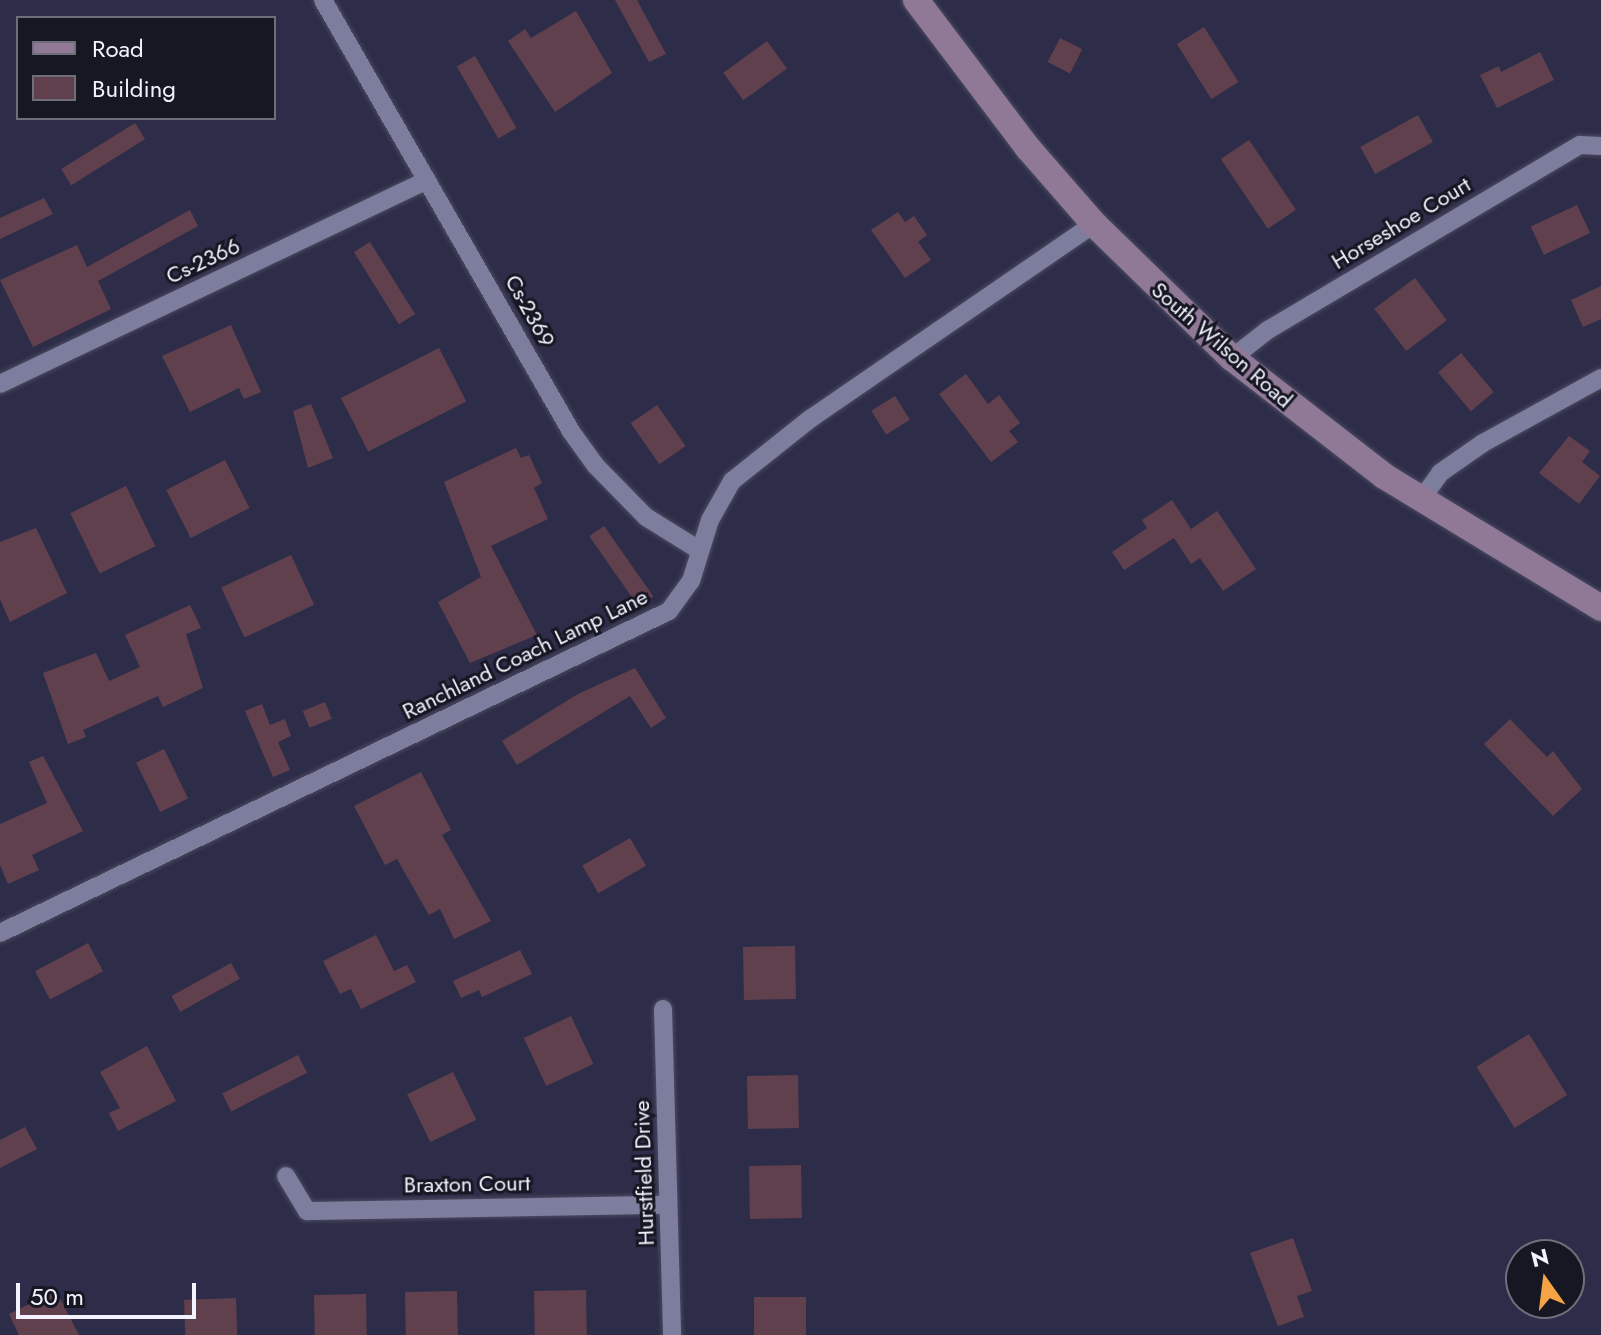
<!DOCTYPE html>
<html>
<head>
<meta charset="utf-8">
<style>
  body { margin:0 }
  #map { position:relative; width:1601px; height:1335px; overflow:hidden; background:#2e2d49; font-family:Jost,sans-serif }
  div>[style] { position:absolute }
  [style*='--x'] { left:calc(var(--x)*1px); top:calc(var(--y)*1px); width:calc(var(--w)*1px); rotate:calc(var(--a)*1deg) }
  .building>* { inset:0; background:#60404d; transform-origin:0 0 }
  .roads { filter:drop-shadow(0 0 2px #4b4a60) drop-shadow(0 0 2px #4b4a60) }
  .minor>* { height:18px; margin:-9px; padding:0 9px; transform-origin:9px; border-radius:9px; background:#7d7d9e }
  .secondary>* { height:26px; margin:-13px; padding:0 13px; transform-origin:13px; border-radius:13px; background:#8f7997 }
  span { translate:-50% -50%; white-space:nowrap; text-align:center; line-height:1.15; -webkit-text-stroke:6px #171724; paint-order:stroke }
  .street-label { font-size:22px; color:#f2f3fe }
  .legend { position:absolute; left:16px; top:16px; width:260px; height:104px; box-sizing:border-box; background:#171724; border:2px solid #6f6f7b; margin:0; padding:10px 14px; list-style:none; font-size:24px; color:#f2f3fe }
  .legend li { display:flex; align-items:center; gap:16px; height:40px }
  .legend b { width:40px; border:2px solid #6f6f7b }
  .north { position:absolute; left:1505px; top:1239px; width:80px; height:80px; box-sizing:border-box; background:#171724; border:2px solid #6f6f7b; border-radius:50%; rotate:346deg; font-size:22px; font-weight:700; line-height:32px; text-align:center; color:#f2f3fe }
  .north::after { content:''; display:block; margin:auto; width:28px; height:36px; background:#f5a345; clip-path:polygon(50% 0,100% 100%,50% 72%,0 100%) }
  .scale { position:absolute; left:16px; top:1283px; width:180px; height:36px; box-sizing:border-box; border:4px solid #f2f3fe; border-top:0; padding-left:10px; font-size:24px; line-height:28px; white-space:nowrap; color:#f2f3fe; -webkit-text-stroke:6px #171724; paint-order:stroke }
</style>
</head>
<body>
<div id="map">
  <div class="building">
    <div style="clip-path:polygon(615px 0,637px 0,666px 54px,649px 62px)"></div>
    <div style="clip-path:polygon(576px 11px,612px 73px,555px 112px,508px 41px,525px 29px,531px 38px)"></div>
    <div style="left:1204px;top:27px;width:65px;height:32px;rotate:58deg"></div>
    <div style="left:1060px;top:38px;width:25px;height:27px;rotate:27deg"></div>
    <div style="left:767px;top:41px;width:34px;height:54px;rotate:54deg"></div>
    <div style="clip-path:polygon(1540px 52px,1554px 80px,1497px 108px,1480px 75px,1499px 66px,1501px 72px)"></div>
    <div style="left:475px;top:56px;width:83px;height:21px;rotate:60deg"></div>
    <div style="left:1418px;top:115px;width:31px;height:66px;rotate:61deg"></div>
    <div style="left:135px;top:123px;width:19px;height:87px;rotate:58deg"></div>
    <div style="left:1249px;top:140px;width:84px;height:34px;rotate:56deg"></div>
    <div style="clip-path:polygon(44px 198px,53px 214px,0 239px,0 218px)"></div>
    <div style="left:1577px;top:205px;width:31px;height:51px;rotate:65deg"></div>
    <div style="clip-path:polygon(190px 210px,198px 226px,98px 281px,111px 309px,33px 347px,0 280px,77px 245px,87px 267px)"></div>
    <div style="clip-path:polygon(898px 212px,905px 222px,914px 216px,927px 235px,918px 242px,931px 260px,905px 278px,871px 230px)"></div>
    <div style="left:370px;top:242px;width:85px;height:19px;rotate:58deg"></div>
    <div style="left:1415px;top:278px;width:53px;height:51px;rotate:53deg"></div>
    <div style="clip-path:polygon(1601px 286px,1601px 319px,1583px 327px,1571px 300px)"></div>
    <div style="clip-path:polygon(231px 325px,261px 392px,244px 399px,239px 388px,190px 412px,162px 356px)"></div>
    <div style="left:439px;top:348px;width:60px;height:110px;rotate:63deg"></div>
    <div style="left:1461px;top:353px;width:51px;height:30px;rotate:50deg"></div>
    <div style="clip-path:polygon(966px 374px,988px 404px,999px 395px,1020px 423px,1009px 431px,1018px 442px,991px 462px,939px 394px)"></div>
    <div style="left:895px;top:396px;width:28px;height:28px;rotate:58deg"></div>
    <div style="clip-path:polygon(311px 404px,333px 458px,308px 468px,293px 411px)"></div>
    <div style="left:657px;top:405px;width:50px;height:32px;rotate:55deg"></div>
    <div style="clip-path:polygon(1569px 436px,1590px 451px,1582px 462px,1600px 476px,1579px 504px,1539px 473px)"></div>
    <div style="clip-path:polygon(516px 448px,521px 458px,529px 455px,542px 483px,534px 488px,548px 519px,491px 546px,537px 635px,470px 663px,438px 602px,481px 577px,444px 482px)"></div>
    <div style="left:225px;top:460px;width:54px;height:66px;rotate:63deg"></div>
    <div style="left:126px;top:486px;width:67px;height:62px;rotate:64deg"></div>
    <div style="clip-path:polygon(1172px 500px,1191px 529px,1217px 511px,1256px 569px,1223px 591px,1200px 558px,1191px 564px,1174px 538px,1124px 570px,1112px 552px,1147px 528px,1142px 520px)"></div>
    <div style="left:604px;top:526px;width:86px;height:18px;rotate:55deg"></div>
    <div style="clip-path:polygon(36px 528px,67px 593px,10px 622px,0 599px,0 542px)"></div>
    <div style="left:291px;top:555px;width:55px;height:77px;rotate:65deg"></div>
    <div style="clip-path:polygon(190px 605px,201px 628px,186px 634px,203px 688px,163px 707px,158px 696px,83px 730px,86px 737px,68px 744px,43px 673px,96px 653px,109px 681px,140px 667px,125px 635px)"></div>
    <div style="clip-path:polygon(635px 668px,666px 718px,651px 728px,630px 696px,517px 765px,502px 741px,578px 694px)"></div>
    <div style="left:325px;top:702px;width:18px;height:24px;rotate:68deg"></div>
    <div style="clip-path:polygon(262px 704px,270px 725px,285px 719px,291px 736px,278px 742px,290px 770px,273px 777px,245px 711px)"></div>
    <div style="clip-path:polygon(1510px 719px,1547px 757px,1553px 751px,1582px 789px,1553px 816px,1484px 744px)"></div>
    <div style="left:164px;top:749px;width:55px;height:31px;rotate:64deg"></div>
    <div style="clip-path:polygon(43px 756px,83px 831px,32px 855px,39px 870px,8px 884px,0 865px,0 824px,47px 803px,29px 762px)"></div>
    <div style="clip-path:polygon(421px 772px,451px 830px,442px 835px,491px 921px,454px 939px,440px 909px,429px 915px,397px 859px,385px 865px,354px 806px)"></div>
    <div style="left:630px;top:838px;width:32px;height:55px;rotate:60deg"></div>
    <div style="clip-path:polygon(376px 935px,394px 971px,407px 965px,416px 982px,361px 1009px,351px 989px,340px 994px,323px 961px)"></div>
    <div style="left:88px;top:943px;width:32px;height:60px;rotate:62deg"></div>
    <div style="left:795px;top:946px;width:53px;height:52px;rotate:89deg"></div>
    <div style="clip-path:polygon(520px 950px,532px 974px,482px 997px,479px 990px,461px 998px,453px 981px)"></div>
    <div style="left:231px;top:963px;width:18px;height:68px;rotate:61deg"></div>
    <div style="left:571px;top:1016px;width:53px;height:52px;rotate:65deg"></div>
    <div style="left:1529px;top:1034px;width:72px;height:62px;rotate:58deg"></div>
    <div style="clip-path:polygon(147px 1046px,176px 1101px,118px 1131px,109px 1113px,120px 1108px,100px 1072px)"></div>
    <div style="left:298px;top:1055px;width:20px;height:85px;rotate:63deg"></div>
    <div style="left:453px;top:1072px;width:53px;height:51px;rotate:64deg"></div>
    <div style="left:798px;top:1075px;width:53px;height:51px;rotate:89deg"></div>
    <div style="clip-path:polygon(25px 1127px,37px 1149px,0 1168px,0 1140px)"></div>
    <div style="left:801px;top:1165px;width:53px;height:52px;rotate:89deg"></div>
    <div style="clip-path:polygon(1293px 1238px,1312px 1291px,1297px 1296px,1304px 1317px,1278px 1326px,1250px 1253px)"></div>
    <div style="left:586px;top:1290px;width:45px;height:52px;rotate:89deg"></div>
    <div style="clip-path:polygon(56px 1291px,79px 1335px,19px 1335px,9px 1314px)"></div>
    <div style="left:457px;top:1291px;width:44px;height:52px;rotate:89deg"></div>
    <div style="left:366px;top:1294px;width:41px;height:52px;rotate:89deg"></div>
    <div style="left:806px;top:1297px;width:38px;height:52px;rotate:90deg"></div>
    <div style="left:236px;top:1298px;width:37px;height:52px;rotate:88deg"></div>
  </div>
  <div class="roads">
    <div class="minor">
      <div style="--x:323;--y:0;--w:496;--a:60.1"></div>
      <div style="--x:570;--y:430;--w:44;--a:54.2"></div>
      <div style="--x:596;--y:466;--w:71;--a:45.6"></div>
      <div style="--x:646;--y:517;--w:62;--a:31.9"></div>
      <div style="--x:1232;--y:358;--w:46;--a:-37.9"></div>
      <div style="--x:1268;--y:330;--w:363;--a:-30.7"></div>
      <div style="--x:1580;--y:145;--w:21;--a:3"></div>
      <div style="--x:0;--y:384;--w:473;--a:-25.5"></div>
      <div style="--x:1420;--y:501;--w:34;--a:-54"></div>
      <div style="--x:1440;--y:473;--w:52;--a:-34.9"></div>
      <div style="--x:1483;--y:443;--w:135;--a:-28.8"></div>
      <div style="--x:0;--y:933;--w:742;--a:-25.7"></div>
      <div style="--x:669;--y:611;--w:37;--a:-54"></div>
      <div style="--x:691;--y:581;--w:64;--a:-72.7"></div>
      <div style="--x:710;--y:520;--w:45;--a:-60.6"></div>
      <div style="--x:732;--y:481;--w:100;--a:-38.5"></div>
      <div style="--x:810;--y:419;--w:345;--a:-34.5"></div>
      <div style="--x:663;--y:1009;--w:326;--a:88.4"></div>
      <div style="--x:286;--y:1176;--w:41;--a:59"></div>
      <div style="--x:307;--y:1211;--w:361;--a:-1"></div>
    </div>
    <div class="secondary">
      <div style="--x:916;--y:0;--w:186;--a:52.9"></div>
      <div style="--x:1028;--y:148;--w:101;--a:49"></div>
      <div style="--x:1094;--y:224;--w:192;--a:44.2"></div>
      <div style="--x:1232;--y:358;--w:192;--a:37.8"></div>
      <div style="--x:1384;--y:476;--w:254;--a:31.3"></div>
    </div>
  </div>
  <div class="street-label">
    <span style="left:1401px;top:223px;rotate:-31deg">Horseshoe Court</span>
    <span style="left:203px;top:261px;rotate:-25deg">Cs-2366</span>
    <span style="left:530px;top:311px;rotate:61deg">Cs-2369</span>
    <span style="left:1222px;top:345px;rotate:41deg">South Wilson Road</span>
    <span style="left:525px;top:654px;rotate:-26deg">Ranchland Coach Lamp Lane</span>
    <span style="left:644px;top:1173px;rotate:-92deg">Hurstfield Drive</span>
    <span style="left:467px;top:1184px;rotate:-1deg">Braxton Court</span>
  </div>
  <ul class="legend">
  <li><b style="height:10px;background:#8f7997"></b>Road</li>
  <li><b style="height:22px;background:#60404d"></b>Building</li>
  </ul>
  <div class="north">N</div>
  <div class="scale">50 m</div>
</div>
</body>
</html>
